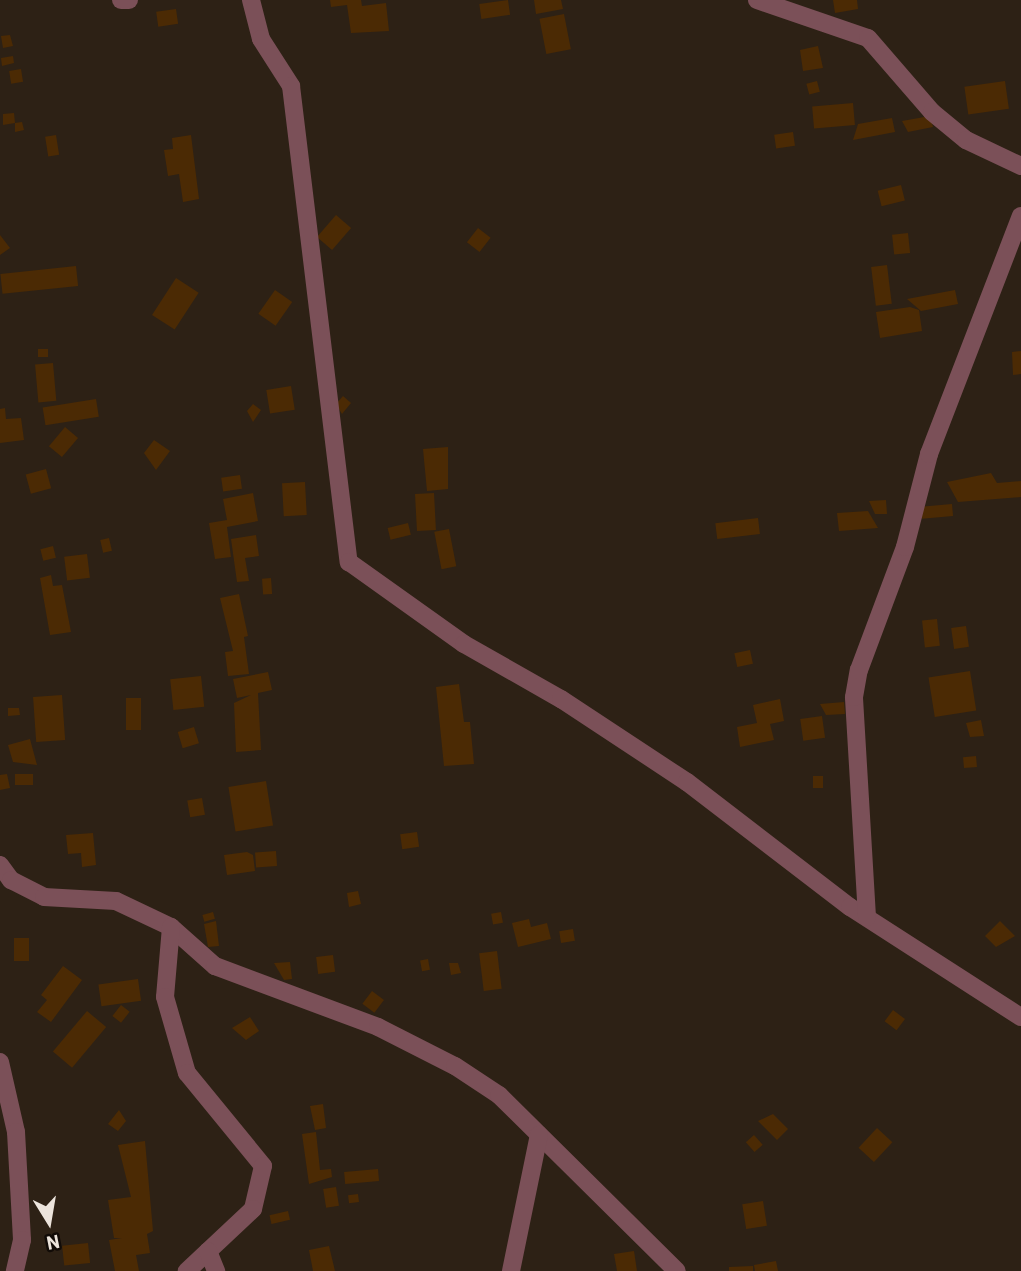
<!DOCTYPE html>
<html>
<head>
<meta charset="utf-8">
<style>
  body { margin:0 }
  #map { position:relative; width:1021px; height:1271px; overflow:hidden; background:#2d2115; font-family:Barlow,sans-serif }
  div>[style] { position:absolute }
  [style*='--x'] { left:calc(var(--x)*1px); top:calc(var(--y)*1px); width:calc(var(--w)*1px); rotate:calc(var(--a)*1deg) }
  .building>* { inset:0; background:#4b2a04; transform-origin:0 0 }
  .minor>* { height:18px; margin:-9px; padding:0 9px; transform-origin:9px; border-radius:9px; background:#7b5058 }
  span { translate:-50% -50%; white-space:nowrap; text-align:center; line-height:1.15; -webkit-text-stroke:5px #110b07; paint-order:stroke }
  .north { position:absolute; left:14px; top:1187px; width:70px; height:70px; -webkit-text-stroke:5px #110b07; paint-order:stroke; rotate:169deg; font-size:19px; font-weight:700; line-height:28px; text-align:center; color:#ece4dc }
  .north::after { content:''; display:block; margin:auto; width:24px; height:32px; background:#ece4dc; clip-path:polygon(50% 0,100% 100%,50% 72%,0 100%) }
</style>
</head>
<body>
<div id="map">
  <div class="building">
    <div style="clip-path:polygon(330px 0,361px 0,362px 6px,386px 3px,389px 31px,351px 33px,347px 5px,331px 7px)"></div>
    <div style="left:508px;top:0;width:15px;height:29px;rotate:82deg"></div>
    <div style="clip-path:polygon(534px 0,561px 0,563px 9px,536px 14px)"></div>
    <div style="clip-path:polygon(833px 0,857px 0,858px 9px,835px 13px)"></div>
    <div style="left:176px;top:9px;width:15px;height:20px;rotate:82deg"></div>
    <div style="left:564px;top:14px;width:36px;height:25px;rotate:79deg"></div>
    <div style="clip-path:polygon(10px 35px,13px 46px,3px 48px,1px 36px)"></div>
    <div style="clip-path:polygon(818px 46px,823px 68px,803px 71px,800px 50px)"></div>
    <div style="clip-path:polygon(13px 56px,14px 63px,2px 66px,1px 58px)"></div>
    <div style="left:21px;top:69px;width:13px;height:12px;rotate:81deg"></div>
    <div style="left:817px;top:81px;width:11px;height:11px;rotate:75deg"></div>
    <div style="left:1005px;top:81px;width:28px;height:41px;rotate:82deg"></div>
    <div style="left:853px;top:103px;width:22px;height:41px;rotate:85deg"></div>
    <div style="clip-path:polygon(14px 113px,15px 123px,22px 122px,24px 130px,15px 132px,15px 123px,3px 125px,3px 114px)"></div>
    <div style="clip-path:polygon(930px 116px,933px 127px,908px 132px,902px 121px)"></div>
    <div style="clip-path:polygon(892px 118px,895px 132px,853px 140px,858px 124px)"></div>
    <div style="left:793px;top:132px;width:14px;height:19px;rotate:82deg"></div>
    <div style="left:56px;top:135px;width:20px;height:11px;rotate:81deg"></div>
    <div style="clip-path:polygon(191px 135px,199px 199px,183px 202px,179px 174px,168px 176px,164px 150px,173px 149px,172px 138px)"></div>
    <div style="left:901px;top:185px;width:16px;height:24px;rotate:76deg"></div>
    <div style="left:336px;top:215px;width:20px;height:29px;rotate:41deg"></div>
    <div style="left:478px;top:228px;width:16px;height:18px;rotate:38deg"></div>
    <div style="left:908px;top:233px;width:20px;height:16px;rotate:84deg"></div>
    <div style="clip-path:polygon(0 235px,10px 248px,0 255px)"></div>
    <div style="left:887px;top:265px;width:39px;height:16px;rotate:83deg"></div>
    <div style="left:76px;top:266px;width:20px;height:76px;rotate:84deg"></div>
    <div style="left:176px;top:278px;width:27px;height:44px;rotate:33deg"></div>
    <div style="left:275px;top:290px;width:21px;height:29px;rotate:35deg"></div>
    <div style="clip-path:polygon(955px 290px,958px 304px,921px 311px,907px 299px)"></div>
    <div style="clip-path:polygon(910px 307px,919px 310px,922px 331px,880px 338px,876px 312px)"></div>
    <div style="left:48px;top:349px;width:8px;height:10px;rotate:90deg"></div>
    <div style="clip-path:polygon(1021px 351px,1021px 374px,1013px 375px,1012px 352px)"></div>
    <div style="left:53px;top:363px;width:38px;height:18px;rotate:85deg"></div>
    <div style="left:291px;top:386px;width:24px;height:25px;rotate:81deg"></div>
    <div style="clip-path:polygon(343px 396px,351px 403px,342px 414px,336px 404px)"></div>
    <div style="left:96px;top:399px;width:18px;height:54px;rotate:81deg"></div>
    <div style="clip-path:polygon(253px 404px,261px 410px,253px 422px,247px 411px)"></div>
    <div style="clip-path:polygon(5px 408px,6px 419px,21px 418px,24px 440px,0 443px,0 409px)"></div>
    <div style="left:65px;top:427px;width:17px;height:25px;rotate:40deg"></div>
    <div style="clip-path:polygon(154px 440px,170px 451px,156px 470px,144px 453px)"></div>
    <div style="clip-path:polygon(448px 447px,448px 489px,427px 491px,423px 449px)"></div>
    <div style="left:46px;top:469px;width:20px;height:21px;rotate:75deg"></div>
    <div style="clip-path:polygon(991px 473px,997px 483px,1021px 481px,1021px 497px,958px 502px,947px 482px)"></div>
    <div style="left:240px;top:475px;width:14px;height:19px;rotate:82deg"></div>
    <div style="left:305px;top:482px;width:33px;height:23px;rotate:87deg"></div>
    <div style="clip-path:polygon(253px 493px,258px 521px,227px 527px,231px 557px,215px 559px,209px 523px,227px 520px,223px 499px)"></div>
    <div style="left:434px;top:493px;width:37px;height:19px;rotate:87deg"></div>
    <div style="clip-path:polygon(886px 500px,887px 514px,875px 514px,869px 501px)"></div>
    <div style="left:952px;top:504px;width:12px;height:31px;rotate:85deg"></div>
    <div style="clip-path:polygon(868px 511px,878px 528px,839px 531px,837px 513px)"></div>
    <div style="left:758px;top:518px;width:16px;height:43px;rotate:83deg"></div>
    <div style="left:408px;top:523px;width:12px;height:21px;rotate:76deg"></div>
    <div style="left:449px;top:529px;width:38px;height:15px;rotate:79deg"></div>
    <div style="clip-path:polygon(256px 535px,259px 556px,245px 558px,249px 581px,237px 582px,231px 539px)"></div>
    <div style="left:109px;top:538px;width:13px;height:9px;rotate:77deg"></div>
    <div style="left:53px;top:546px;width:12px;height:13px;rotate:76deg"></div>
    <div style="left:87px;top:554px;width:24px;height:23px;rotate:83deg"></div>
    <div style="clip-path:polygon(51px 575px,53px 586px,62px 585px,71px 632px,50px 635px,40px 578px)"></div>
    <div style="left:271px;top:578px;width:16px;height:9px;rotate:86deg"></div>
    <div style="clip-path:polygon(239px 594px,248px 636px,244px 637px,249px 674px,228px 676px,225px 652px,233px 651px,220px 598px)"></div>
    <div style="left:937px;top:619px;width:27px;height:15px;rotate:84deg"></div>
    <div style="left:966px;top:626px;width:21px;height:15px;rotate:82deg"></div>
    <div style="left:750px;top:650px;width:14px;height:16px;rotate:78deg"></div>
    <div style="left:970px;top:671px;width:40px;height:42px;rotate:81deg"></div>
    <div style="clip-path:polygon(268px 672px,272px 690px,258px 693px,261px 750px,236px 752px,234px 703px,251px 695px,237px 698px,233px 679px)"></div>
    <div style="left:201px;top:676px;width:31px;height:31px;rotate:84deg"></div>
    <div style="clip-path:polygon(459px 684px,464px 722px,470px 722px,474px 764px,444px 766px,436px 687px)"></div>
    <div style="left:62px;top:695px;width:45px;height:29px;rotate:86deg"></div>
    <div style="left:141px;top:698px;width:32px;height:15px;rotate:90deg"></div>
    <div style="clip-path:polygon(780px 699px,784px 721px,770px 724px,774px 740px,740px 747px,737px 727px,757px 723px,753px 705px)"></div>
    <div style="clip-path:polygon(844px 702px,845px 714px,826px 715px,820px 704px)"></div>
    <div style="clip-path:polygon(8px 708px,19px 708px,20px 715px,8px 716px)"></div>
    <div style="left:822px;top:716px;width:22px;height:22px;rotate:82deg"></div>
    <div style="clip-path:polygon(981px 720px,984px 736px,970px 737px,966px 723px)"></div>
    <div style="left:194px;top:727px;width:17px;height:17px;rotate:73deg"></div>
    <div style="clip-path:polygon(30px 739px,37px 765px,13px 762px,8px 745px)"></div>
    <div style="left:976px;top:756px;width:11px;height:13px;rotate:85deg"></div>
    <div style="clip-path:polygon(7px 774px,10px 788px,0 790px,0 775px)"></div>
    <div style="left:33px;top:774px;width:11px;height:18px;rotate:90deg"></div>
    <div style="left:813px;top:776px;width:10px;height:12px"></div>
    <div style="left:266px;top:781px;width:45px;height:38px;rotate:81deg"></div>
    <div style="left:202px;top:798px;width:17px;height:15px;rotate:80deg"></div>
    <div style="left:417px;top:832px;width:15px;height:17px;rotate:82deg"></div>
    <div style="clip-path:polygon(93px 833px,96px 865px,82px 867px,81px 853px,68px 854px,66px 835px)"></div>
    <div style="left:276px;top:851px;width:15px;height:21px;rotate:86deg"></div>
    <div style="clip-path:polygon(247px 852px,253px 855px,255px 871px,227px 875px,224px 855px)"></div>
    <div style="clip-path:polygon(358px 891px,361px 904px,349px 907px,347px 893px)"></div>
    <div style="left:213px;top:912px;width:7px;height:11px;rotate:74deg"></div>
    <div style="left:501px;top:912px;width:11px;height:10px;rotate:80deg"></div>
    <div style="clip-path:polygon(529px 919px,531px 927px,547px 923px,551px 939px,518px 947px,512px 923px)"></div>
    <div style="clip-path:polygon(216px 921px,219px 946px,208px 947px,204px 924px)"></div>
    <div style="clip-path:polygon(1000px 921px,1015px 936px,996px 947px,985px 936px)"></div>
    <div style="left:573px;top:929px;width:12px;height:14px;rotate:81deg"></div>
    <div style="left:14px;top:938px;width:15px;height:23px"></div>
    <div style="left:497px;top:951px;width:38px;height:18px;rotate:83deg"></div>
    <div style="left:333px;top:955px;width:17px;height:17px;rotate:83deg"></div>
    <div style="left:428px;top:959px;width:11px;height:8px;rotate:80deg"></div>
    <div style="clip-path:polygon(290px 962px,292px 979px,284px 980px,274px 963px)"></div>
    <div style="clip-path:polygon(449px 963px,458px 963px,461px 973px,451px 975px)"></div>
    <div style="clip-path:polygon(63px 966px,82px 980px,51px 1022px,37px 1012px,47px 1000px,41px 995px)"></div>
    <div style="left:138px;top:979px;width:22px;height:40px;rotate:82deg"></div>
    <div style="left:372px;top:991px;width:15px;height:16px;rotate:37deg"></div>
    <div style="left:121px;top:1005px;width:11px;height:14px;rotate:38deg"></div>
    <div style="left:893px;top:1010px;width:15px;height:14px;rotate:37deg"></div>
    <div style="left:87px;top:1011px;width:25px;height:53px;rotate:40deg"></div>
    <div style="clip-path:polygon(250px 1017px,259px 1031px,246px 1040px,232px 1028px)"></div>
    <div style="clip-path:polygon(323px 1104px,326px 1128px,315px 1130px,310px 1106px)"></div>
    <div style="clip-path:polygon(119px 1110px,126px 1121px,118px 1131px,108px 1124px)"></div>
    <div style="clip-path:polygon(773px 1114px,788px 1129px,777px 1140px,758px 1121px)"></div>
    <div style="left:877px;top:1128px;width:21px;height:27px;rotate:43deg"></div>
    <div style="clip-path:polygon(316px 1132px,320px 1170px,331px 1169px,332px 1177px,309px 1184px,302px 1134px)"></div>
    <div style="left:754px;top:1135px;width:13px;height:11px;rotate:48deg"></div>
    <div style="clip-path:polygon(145px 1141px,153px 1231px,147px 1234px,150px 1253px,136px 1255px,139px 1271px,115px 1271px,109px 1240px,122px 1238px,114px 1238px,108px 1200px,131px 1197px,118px 1145px)"></div>
    <div style="left:378px;top:1169px;width:12px;height:34px;rotate:85deg"></div>
    <div style="left:336px;top:1187px;width:19px;height:13px;rotate:81deg"></div>
    <div style="left:358px;top:1194px;width:8px;height:10px;rotate:83deg"></div>
    <div style="left:763px;top:1201px;width:25px;height:21px;rotate:81deg"></div>
    <div style="left:288px;top:1211px;width:9px;height:19px;rotate:77deg"></div>
    <div style="left:88px;top:1243px;width:20px;height:26px;rotate:84deg"></div>
    <div style="clip-path:polygon(329px 1246px,335px 1271px,313px 1271px,309px 1250px)"></div>
    <div style="clip-path:polygon(634px 1251px,637px 1271px,617px 1271px,614px 1254px)"></div>
    <div style="clip-path:polygon(776px 1261px,778px 1271px,755px 1271px,754px 1265px)"></div>
    <div style="clip-path:polygon(753px 1266px,753px 1271px,729px 1271px,729px 1267px)"></div>
  </div>
  <div class="minor">
    <div style="--x:121;--y:0;--w:8;--a:0"></div>
    <div style="--x:251;--y:0;--w:40;--a:75.6"></div>
    <div style="--x:261;--y:39;--w:56;--a:57.4"></div>
    <div style="--x:291;--y:86;--w:480;--a:83.1"></div>
    <div style="--x:349;--y:562;--w:141;--a:35.5"></div>
    <div style="--x:464;--y:644;--w:112;--a:29.6"></div>
    <div style="--x:561;--y:699;--w:151;--a:33.4"></div>
    <div style="--x:687;--y:782;--w:205;--a:37.5"></div>
    <div style="--x:850;--y:907;--w:203;--a:32.8"></div>
    <div style="--x:757;--y:0;--w:117;--a:18.9"></div>
    <div style="--x:868;--y:38;--w:98;--a:49.1"></div>
    <div style="--x:932;--y:112;--w:44;--a:39.5"></div>
    <div style="--x:966;--y:140;--w:61;--a:25.3"></div>
    <div style="--x:0;--y:865;--w:19;--a:54"></div>
    <div style="--x:11;--y:880;--w:37;--a:27"></div>
    <div style="--x:44;--y:897;--w:72;--a:3.2"></div>
    <div style="--x:116;--y:901;--w:61;--a:25.3"></div>
    <div style="--x:171;--y:927;--w:59;--a:41.6"></div>
    <div style="--x:215;--y:966;--w:174;--a:20.5"></div>
    <div style="--x:378;--y:1027;--w:86;--a:26.9"></div>
    <div style="--x:455;--y:1066;--w:53;--a:33.4"></div>
    <div style="--x:499;--y:1095;--w:250;--a:44.7"></div>
    <div style="--x:867;--y:917;--w:220;--a:-93.4"></div>
    <div style="--x:854;--y:697;--w:27;--a:-80"></div>
    <div style="--x:859;--y:670;--w:131;--a:-69.5"></div>
    <div style="--x:905;--y:547;--w:96;--a:-75.5"></div>
    <div style="--x:929;--y:454;--w:255;--a:-68.9"></div>
    <div style="--x:171;--y:927;--w:70;--a:94.9"></div>
    <div style="--x:165;--y:997;--w:79;--a:73.9"></div>
    <div style="--x:187;--y:1073;--w:120;--a:50.7"></div>
    <div style="--x:263;--y:1166;--w:44;--a:103.1"></div>
    <div style="--x:253;--y:1209;--w:91;--a:136.8"></div>
    <div style="--x:0;--y:1062;--w:72;--a:77.1"></div>
    <div style="--x:16;--y:1132;--w:108;--a:86.8"></div>
    <div style="--x:22;--y:1240;--w:32;--a:103"></div>
    <div style="--x:208;--y:1251;--w:22;--a:68"></div>
    <div style="--x:511;--y:1271;--w:139;--a:-78.4"></div>
  </div>
  <div class="north">N</div>
</div>
</body>
</html>
